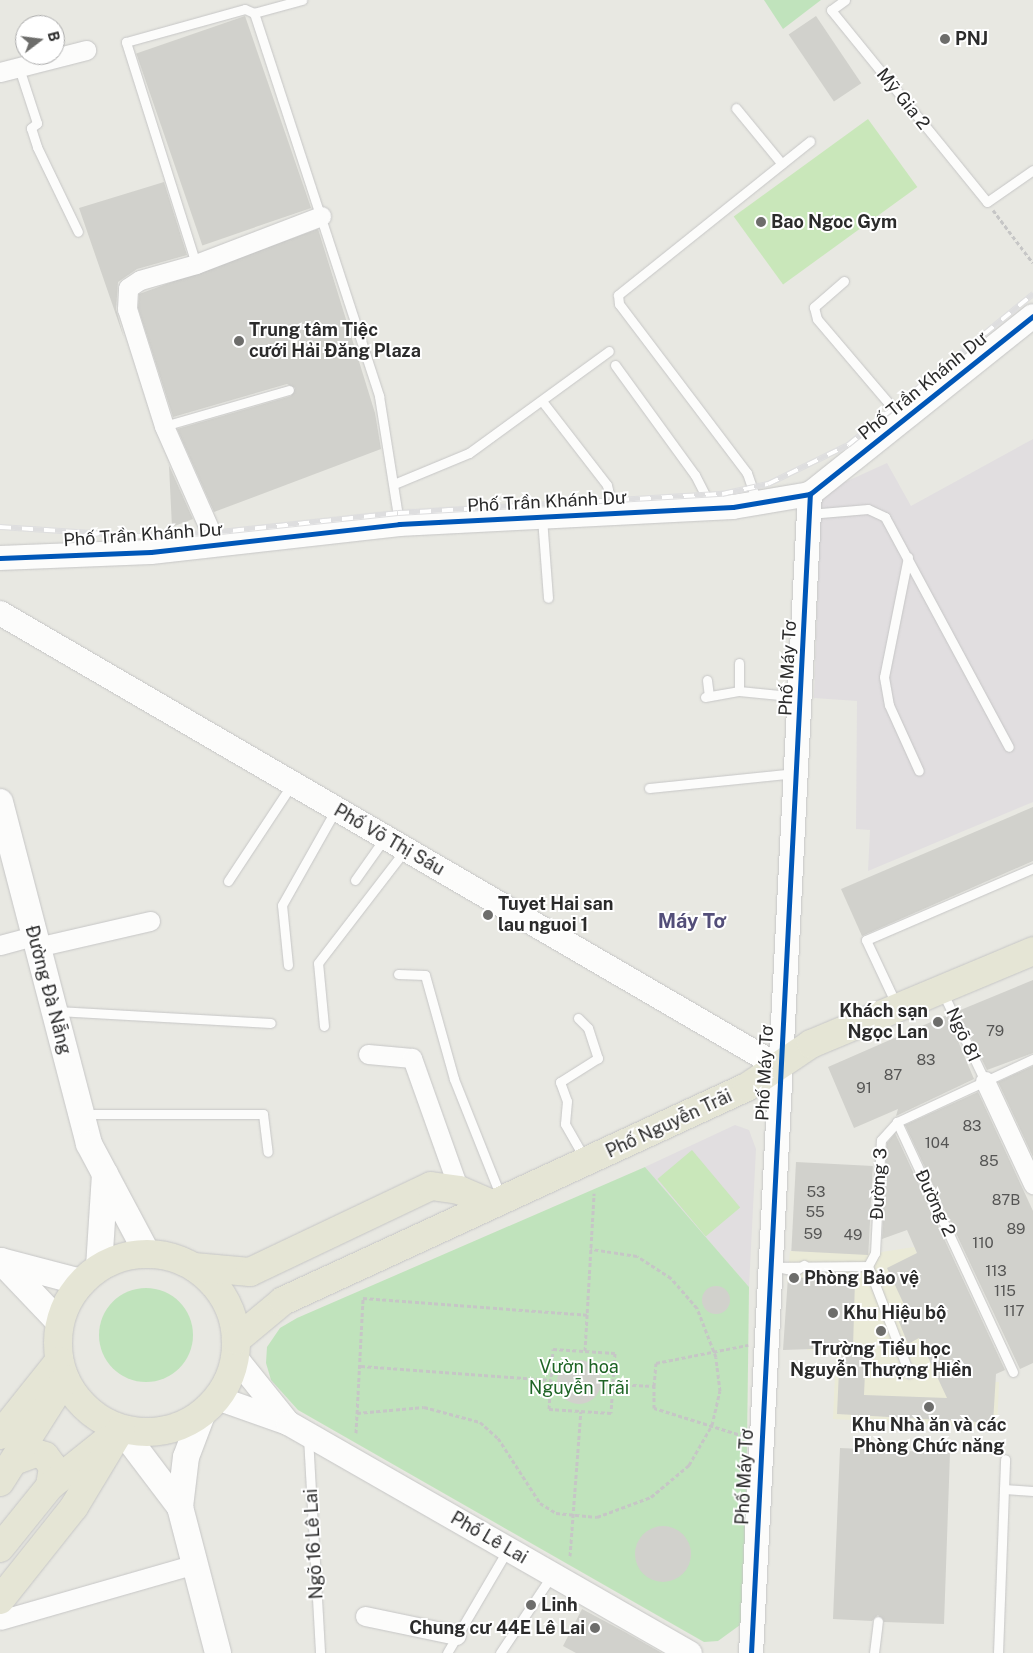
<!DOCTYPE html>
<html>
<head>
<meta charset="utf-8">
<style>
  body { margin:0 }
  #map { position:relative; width:1033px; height:1653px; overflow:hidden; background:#e8e8e2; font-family:"Public Sans",sans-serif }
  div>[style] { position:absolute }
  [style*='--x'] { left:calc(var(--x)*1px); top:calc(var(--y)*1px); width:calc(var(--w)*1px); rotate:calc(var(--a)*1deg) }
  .industrial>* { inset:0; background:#e1dee0 }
  .education>* { inset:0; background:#eaead7 }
  .green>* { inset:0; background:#c0e3bc }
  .round { border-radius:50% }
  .pitch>* { inset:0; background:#c9e7ba; transform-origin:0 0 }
  .building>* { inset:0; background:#d1d1cc; transform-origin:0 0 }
  .path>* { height:3px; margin-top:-1.5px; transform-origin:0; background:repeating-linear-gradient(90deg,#c6c6c6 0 4px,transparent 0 6.5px) }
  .roads { filter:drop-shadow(0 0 1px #c6c6c6) drop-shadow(0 0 1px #c6c6c6) }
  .service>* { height:9px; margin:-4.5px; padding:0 4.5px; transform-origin:4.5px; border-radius:4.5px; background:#fcfcfb }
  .minor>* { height:19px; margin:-9.5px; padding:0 9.5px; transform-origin:9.5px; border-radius:9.5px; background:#fcfcfb }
  .tertiary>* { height:24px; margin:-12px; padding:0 12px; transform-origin:12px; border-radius:12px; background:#fcfcfb }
  .secondary>* { height:26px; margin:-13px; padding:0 13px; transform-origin:13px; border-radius:13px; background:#fcfcfb }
  .primary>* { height:28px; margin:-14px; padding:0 14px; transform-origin:14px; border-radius:14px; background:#e5e5d5 }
  .primary>.ring { margin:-14px; padding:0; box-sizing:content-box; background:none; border:28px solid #e5e5d5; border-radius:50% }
  .rail>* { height:5.5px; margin-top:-2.75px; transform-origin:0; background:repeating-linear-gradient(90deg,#fff 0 11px,#dededf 0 22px); box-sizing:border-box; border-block:1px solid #dededf }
  .cycleway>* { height:5px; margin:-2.5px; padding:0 2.5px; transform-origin:2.5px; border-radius:2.5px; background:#0057b8 }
  .dots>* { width:14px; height:14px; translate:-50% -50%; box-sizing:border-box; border:2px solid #fff; border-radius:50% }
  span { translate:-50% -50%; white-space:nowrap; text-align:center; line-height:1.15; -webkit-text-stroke:4px #fff; paint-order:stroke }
  .number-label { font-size:15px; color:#555554 }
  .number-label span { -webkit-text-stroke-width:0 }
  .poi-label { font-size:18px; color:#2b2b2b; font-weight:700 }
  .left { translate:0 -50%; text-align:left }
  .right { translate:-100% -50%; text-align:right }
  .street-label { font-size:18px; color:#2b2b2b }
  .park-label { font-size:18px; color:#1e6425 }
  .quarter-label { font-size:20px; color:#534e79; font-weight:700 }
  .north { position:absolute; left:15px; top:15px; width:50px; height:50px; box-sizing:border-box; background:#fff; border:1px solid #aaa; border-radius:50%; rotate:75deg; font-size:14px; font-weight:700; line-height:20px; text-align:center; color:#2b2b2b }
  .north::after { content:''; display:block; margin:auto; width:18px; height:22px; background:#6d6d6b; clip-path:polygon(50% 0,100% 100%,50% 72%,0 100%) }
</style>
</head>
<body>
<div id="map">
  <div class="industrial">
    <div style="clip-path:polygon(1033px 439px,1033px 802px,868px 871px,870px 830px,856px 829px,857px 701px,814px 698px,821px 493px,887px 463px,911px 506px)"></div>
    <div style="clip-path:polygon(735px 1125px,749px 1130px,756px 1149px,749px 1287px,645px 1167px)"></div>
  </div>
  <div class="education">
    <div style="clip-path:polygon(914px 1247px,978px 1381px,999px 1382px,997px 1428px,833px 1419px,836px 1352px,807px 1350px,812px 1285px,787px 1283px,790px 1251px,875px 1253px)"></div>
  </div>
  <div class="green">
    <div style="clip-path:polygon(764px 0,821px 0,783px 29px)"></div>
    <div style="clip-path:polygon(645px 1167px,749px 1287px,745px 1602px,740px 1625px,718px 1641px,704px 1642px,298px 1410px,271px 1380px,266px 1363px,267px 1347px,280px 1328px,297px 1318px)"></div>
    <div class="round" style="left:99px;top:1288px;width:94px;height:94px"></div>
  </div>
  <div class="pitch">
    <div style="left:868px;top:119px;width:84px;height:166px;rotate:54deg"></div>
    <div style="left:692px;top:1150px;width:75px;height:45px;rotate:50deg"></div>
  </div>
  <div class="building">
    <div style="left:245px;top:16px;width:203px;height:115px;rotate:71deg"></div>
    <div style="left:816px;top:16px;width:81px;height:33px;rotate:56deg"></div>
    <div style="clip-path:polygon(164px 182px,187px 255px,137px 269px,118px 282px,116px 309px,124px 338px,79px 208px)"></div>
    <div style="clip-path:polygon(318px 229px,375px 413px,381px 449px,214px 512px,177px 429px,291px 396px,295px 388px,287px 384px,173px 417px,138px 308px,139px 294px)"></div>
    <div style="clip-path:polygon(167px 461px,193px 519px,172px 527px,169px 466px)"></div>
    <div style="clip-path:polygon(1033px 807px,1033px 861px,862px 936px,841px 889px)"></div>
    <div style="clip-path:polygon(1033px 980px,1033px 1053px,987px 1070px,958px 1011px)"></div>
    <div style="clip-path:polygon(947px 1015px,974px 1079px,896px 1116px,898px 1109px,854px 1128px,828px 1067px)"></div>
    <div style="clip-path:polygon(1033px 1066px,1033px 1157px,998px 1082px)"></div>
    <div style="clip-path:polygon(978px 1092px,1033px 1211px,1033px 1363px,1020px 1369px,905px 1125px)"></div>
    <div style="clip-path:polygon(895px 1133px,1005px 1370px,996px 1374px,993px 1423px,837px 1414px,840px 1348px,783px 1350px,788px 1277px,855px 1280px,853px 1348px,866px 1349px,864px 1395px,947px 1398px,919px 1338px,908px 1344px,897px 1317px,907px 1311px,887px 1268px,917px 1253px,907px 1230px,882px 1239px,887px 1143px)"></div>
    <div style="left:796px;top:1162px;width:77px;height:89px;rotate:3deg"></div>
    <div class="round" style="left:702px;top:1286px;width:28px;height:28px"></div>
    <div class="round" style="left:557px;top:1360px;width:44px;height:44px"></div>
    <div style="clip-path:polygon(840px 1448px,950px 1453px,944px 1624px,884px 1622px,878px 1615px,872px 1621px,833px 1619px)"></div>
    <div class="round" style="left:635px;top:1526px;width:56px;height:56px"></div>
    <div style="clip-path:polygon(582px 1609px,625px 1632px,662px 1653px,576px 1653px,563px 1646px)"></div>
  </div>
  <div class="path">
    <div style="--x:993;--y:210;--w:66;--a:53"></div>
    <div style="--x:553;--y:1349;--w:62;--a:3.7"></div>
    <div style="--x:615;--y:1353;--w:60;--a:93.8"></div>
    <div style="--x:611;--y:1413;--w:62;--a:-176.3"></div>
    <div style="--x:549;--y:1409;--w:60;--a:-86.2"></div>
    <div style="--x:585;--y:1351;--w:158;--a:-86.7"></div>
    <div style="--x:361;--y:1366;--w:191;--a:4.2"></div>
    <div style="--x:613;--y:1384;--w:41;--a:2.8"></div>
    <div style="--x:357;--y:1413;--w:67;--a:-5.1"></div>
    <div style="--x:424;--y:1407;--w:58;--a:15"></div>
    <div style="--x:480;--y:1422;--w:24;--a:42"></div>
    <div style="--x:498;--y:1438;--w:77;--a:57.1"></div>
    <div style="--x:540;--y:1503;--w:19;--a:32"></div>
    <div style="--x:556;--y:1513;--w:41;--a:5.6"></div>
    <div style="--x:597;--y:1517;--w:58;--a:-20.3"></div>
    <div style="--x:651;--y:1497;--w:50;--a:-40.1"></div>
    <div style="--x:689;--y:1465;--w:46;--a:-60.1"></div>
    <div style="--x:712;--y:1425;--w:35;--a:-77"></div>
    <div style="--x:720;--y:1391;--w:34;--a:-97"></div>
    <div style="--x:716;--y:1357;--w:53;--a:-111.2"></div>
    <div style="--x:697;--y:1308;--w:40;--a:-131"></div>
    <div style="--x:671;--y:1278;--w:40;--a:-147.1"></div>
    <div style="--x:637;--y:1256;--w:47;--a:-171.3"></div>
    <div style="--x:356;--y:1433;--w:135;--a:-87"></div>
    <div style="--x:363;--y:1298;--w:225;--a:4.3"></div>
    <div style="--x:744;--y:1436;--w:94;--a:-162.7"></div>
    <div style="--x:654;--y:1408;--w:22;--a:-90"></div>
    <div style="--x:654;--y:1386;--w:23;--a:-85"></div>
    <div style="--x:656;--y:1363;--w:94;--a:-11.1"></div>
    <div style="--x:570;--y:1556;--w:145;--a:-85.7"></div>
  </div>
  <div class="roads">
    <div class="service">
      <div style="--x:845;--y:0;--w:17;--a:144"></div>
      <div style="--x:831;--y:10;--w:247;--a:50.9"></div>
      <div style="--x:987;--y:202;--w:56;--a:-34.8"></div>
      <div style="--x:254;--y:13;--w:50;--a:-15.2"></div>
      <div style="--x:19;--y:68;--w:58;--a:71.9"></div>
      <div style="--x:37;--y:123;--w:8;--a:140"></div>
      <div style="--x:31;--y:128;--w:20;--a:72"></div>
      <div style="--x:37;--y:147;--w:94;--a:64.2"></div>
      <div style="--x:736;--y:108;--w:72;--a:50.6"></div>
      <div style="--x:196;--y:264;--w:233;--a:-107.5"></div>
      <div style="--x:126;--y:42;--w:123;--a:-15.5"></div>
      <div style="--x:245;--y:9;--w:10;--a:24"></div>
      <div style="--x:254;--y:13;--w:403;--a:71.9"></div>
      <div style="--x:379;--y:396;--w:128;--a:81"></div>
      <div style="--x:844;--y:281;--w:40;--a:139"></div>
      <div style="--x:814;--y:307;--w:12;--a:76"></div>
      <div style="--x:817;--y:319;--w:133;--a:49.6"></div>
      <div style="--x:615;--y:365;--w:136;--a:54"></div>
      <div style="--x:695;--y:475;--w:34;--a:63"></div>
      <div style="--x:542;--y:401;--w:106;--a:52.3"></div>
      <div style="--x:607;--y:485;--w:28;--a:77"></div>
      <div style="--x:164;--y:426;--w:130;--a:-16.1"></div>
      <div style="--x:394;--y:484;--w:81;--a:-22.5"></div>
      <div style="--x:469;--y:453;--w:173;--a:-36.1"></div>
      <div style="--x:757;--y:502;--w:31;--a:-109"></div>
      <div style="--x:747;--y:473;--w:212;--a:-127.1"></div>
      <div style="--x:619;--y:304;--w:9;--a:-96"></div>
      <div style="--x:618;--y:295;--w:246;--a:-38.7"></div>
      <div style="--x:809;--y:514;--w:59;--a:-4.8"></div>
      <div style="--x:868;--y:509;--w:19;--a:25"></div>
      <div style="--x:885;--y:517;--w:261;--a:61.7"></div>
      <div style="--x:542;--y:518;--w:80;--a:85.7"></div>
      <div style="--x:908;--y:557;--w:122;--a:101.3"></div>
      <div style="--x:884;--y:677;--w:28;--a:80"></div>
      <div style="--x:889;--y:705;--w:72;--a:65.6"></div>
      <div style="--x:739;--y:663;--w:28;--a:90"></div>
      <div style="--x:707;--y:680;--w:16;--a:83"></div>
      <div style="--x:705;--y:697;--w:35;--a:-10"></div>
      <div style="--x:739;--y:691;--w:61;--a:5.6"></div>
      <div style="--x:649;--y:788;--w:148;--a:-5.8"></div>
      <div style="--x:355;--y:880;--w:50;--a:-54.7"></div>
      <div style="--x:228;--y:881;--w:116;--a:-56.6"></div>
      <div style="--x:288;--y:965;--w:60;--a:-95.7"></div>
      <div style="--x:282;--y:905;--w:110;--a:-60.6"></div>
      <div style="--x:398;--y:974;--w:27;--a:2"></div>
      <div style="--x:425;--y:975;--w:108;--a:74.4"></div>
      <div style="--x:454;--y:1079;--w:127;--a:68.3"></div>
      <div style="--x:942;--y:991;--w:100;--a:64.5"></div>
      <div style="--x:897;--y:1006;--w:73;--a:-115.2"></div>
      <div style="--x:866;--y:940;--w:182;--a:-23.3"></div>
      <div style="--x:57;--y:1011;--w:214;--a:3.2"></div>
      <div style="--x:578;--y:1018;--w:14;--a:45"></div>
      <div style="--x:588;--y:1028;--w:32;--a:72"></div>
      <div style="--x:598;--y:1058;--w:45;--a:147.7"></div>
      <div style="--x:560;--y:1082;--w:20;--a:70"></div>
      <div style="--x:567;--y:1101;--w:23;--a:95"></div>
      <div style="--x:565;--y:1124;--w:40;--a:60.3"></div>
      <div style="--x:324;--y:1026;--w:63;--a:-95.4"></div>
      <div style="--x:318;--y:963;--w:143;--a:-52.4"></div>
      <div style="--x:83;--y:1114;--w:180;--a:0"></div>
      <div style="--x:263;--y:1114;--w:38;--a:83"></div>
      <div style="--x:868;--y:1266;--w:15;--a:-62"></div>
      <div style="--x:875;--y:1253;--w:113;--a:-87"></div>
      <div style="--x:881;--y:1140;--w:24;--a:-48"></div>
      <div style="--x:771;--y:1267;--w:97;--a:-0.6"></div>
      <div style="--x:868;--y:1266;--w:115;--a:69"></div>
      <div style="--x:782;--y:1268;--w:13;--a:13"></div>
      <div style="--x:795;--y:1271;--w:11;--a:-34"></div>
      <div style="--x:1013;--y:1372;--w:276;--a:-114.9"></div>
      <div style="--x:897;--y:1122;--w:150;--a:-24.9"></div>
      <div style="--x:308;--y:1437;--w:216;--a:86.8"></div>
      <div style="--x:1004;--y:1489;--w:29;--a:4"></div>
      <div style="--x:447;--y:1653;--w:121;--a:-59.6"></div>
      <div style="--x:500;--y:1653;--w:94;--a:-56.3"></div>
      <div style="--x:874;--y:1653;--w:32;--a:-83"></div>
      <div style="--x:998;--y:1653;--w:194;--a:-87.9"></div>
    </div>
    <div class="minor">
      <div style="--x:0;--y:72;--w:89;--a:-14.3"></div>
      <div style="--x:216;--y:544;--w:129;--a:-113.8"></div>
      <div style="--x:164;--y:426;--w:123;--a:-107.5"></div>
      <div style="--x:127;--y:309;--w:21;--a:-87"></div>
      <div style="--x:128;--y:288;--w:14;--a:-34"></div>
      <div style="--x:140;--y:280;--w:58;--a:-15.9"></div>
      <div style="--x:196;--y:264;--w:134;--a:-21"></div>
      <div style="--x:0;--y:945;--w:35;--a:-15"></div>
      <div style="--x:37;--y:947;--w:116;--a:-13"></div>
      <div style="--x:368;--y:1054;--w:44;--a:5.2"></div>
      <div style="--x:412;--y:1058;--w:140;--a:70.4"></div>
      <div style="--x:985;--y:1081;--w:114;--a:65"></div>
      <div style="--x:365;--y:1616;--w:93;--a:11.8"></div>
      <div style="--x:0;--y:1620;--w:203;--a:-16"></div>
    </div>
    <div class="tertiary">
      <div style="--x:0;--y:558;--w:151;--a:-2.3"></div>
      <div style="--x:151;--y:552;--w:250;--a:-6.4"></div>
      <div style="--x:399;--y:524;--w:334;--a:-2.9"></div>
      <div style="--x:733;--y:507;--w:78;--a:-9.6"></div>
      <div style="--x:810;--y:494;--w:285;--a:-38.6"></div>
      <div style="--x:0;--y:613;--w:900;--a:30.21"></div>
      <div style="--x:235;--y:1357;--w:85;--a:51.2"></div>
      <div style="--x:217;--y:1398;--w:75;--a:19.4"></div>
      <div style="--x:288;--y:1423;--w:463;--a:29.8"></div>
      <div style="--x:751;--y:1653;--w:1161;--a:-87.09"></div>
    </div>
    <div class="secondary">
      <div style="--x:0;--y:802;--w:353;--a:75.4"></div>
      <div style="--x:89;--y:1144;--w:123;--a:62"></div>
      <div style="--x:1;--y:1261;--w:86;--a:46.4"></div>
      <div style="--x:1;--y:1261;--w:83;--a:14.7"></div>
      <div style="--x:99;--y:1267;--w:93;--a:-86.3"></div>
      <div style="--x:121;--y:1429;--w:98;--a:52.9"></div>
      <div style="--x:180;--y:1507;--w:151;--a:75.4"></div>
      <div style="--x:180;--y:1507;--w:50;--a:-83.2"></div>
      <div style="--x:186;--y:1457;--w:48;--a:-69.3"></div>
    </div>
    <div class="primary">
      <div class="ring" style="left:58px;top:1254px;width:150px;height:150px"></div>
      <div style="--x:194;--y:1267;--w:56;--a:5.1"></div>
      <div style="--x:250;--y:1272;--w:200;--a:-25.4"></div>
      <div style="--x:431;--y:1186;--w:28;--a:8"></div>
      <div style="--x:459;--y:1190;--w:36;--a:23"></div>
      <div style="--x:236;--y:1340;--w:61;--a:-39.7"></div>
      <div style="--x:283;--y:1301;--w:511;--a:-24.76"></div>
      <div style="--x:747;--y:1087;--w:77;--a:-33.9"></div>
      <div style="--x:811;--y:1044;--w:241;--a:-22.7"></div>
      <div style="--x:0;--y:1435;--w:95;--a:-51.4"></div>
      <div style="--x:17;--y:1460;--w:19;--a:-21"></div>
      <div style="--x:35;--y:1453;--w:10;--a:17"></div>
      <div style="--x:45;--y:1456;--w:14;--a:54"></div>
      <div style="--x:53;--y:1467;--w:19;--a:99"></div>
      <div style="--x:0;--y:1482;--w:122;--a:-57.7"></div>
      <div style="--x:0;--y:1548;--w:80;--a:-51.1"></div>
      <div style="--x:50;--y:1486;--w:72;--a:-38.8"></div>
      <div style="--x:0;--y:1600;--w:119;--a:-51.5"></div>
      <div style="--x:74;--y:1507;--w:91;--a:-58.9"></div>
    </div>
  </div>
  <div class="rail">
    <div style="--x:0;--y:527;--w:139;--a:3.7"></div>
    <div style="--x:139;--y:536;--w:72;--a:-2.4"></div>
    <div style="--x:211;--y:533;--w:188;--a:-6.1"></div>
    <div style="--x:398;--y:513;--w:325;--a:-3.4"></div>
    <div style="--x:722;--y:494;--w:47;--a:-12.3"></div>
    <div style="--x:768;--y:484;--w:89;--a:-26"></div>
    <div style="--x:848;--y:445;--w:239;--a:-39.2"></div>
  </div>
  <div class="cycleway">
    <div style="--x:0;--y:558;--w:151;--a:-2.3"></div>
    <div style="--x:151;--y:552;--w:250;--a:-6.4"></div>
    <div style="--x:399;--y:524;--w:334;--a:-2.9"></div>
    <div style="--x:733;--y:507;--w:78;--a:-9.6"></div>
    <div style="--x:810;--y:494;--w:285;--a:-38.6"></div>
    <div style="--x:751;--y:1653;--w:1161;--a:-87.09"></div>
  </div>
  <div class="dots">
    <div style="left:945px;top:39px;background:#6d6d6b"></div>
    <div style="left:761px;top:222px;background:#6d6d6b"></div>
    <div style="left:239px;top:341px;background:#6d6d6b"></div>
    <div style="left:488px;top:915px;background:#6d6d6b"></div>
    <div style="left:938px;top:1022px;background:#6d6d6b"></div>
    <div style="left:794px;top:1278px;background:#6d6d6b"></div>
    <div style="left:833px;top:1313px;background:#6d6d6b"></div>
    <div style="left:881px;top:1331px;background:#6d6d6b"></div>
    <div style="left:929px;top:1407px;background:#6d6d6b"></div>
    <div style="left:531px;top:1605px;background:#6d6d6b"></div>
    <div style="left:595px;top:1628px;background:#6d6d6b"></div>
  </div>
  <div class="number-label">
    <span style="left:995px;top:1031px">79</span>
    <span style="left:926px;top:1060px">83</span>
    <span style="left:893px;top:1075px">87</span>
    <span style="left:864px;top:1088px">91</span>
    <span style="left:972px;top:1126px">83</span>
    <span style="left:937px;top:1143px">104</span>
    <span style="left:989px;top:1161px">85</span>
    <span style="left:816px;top:1192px">53</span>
    <span style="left:1006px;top:1200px">87B</span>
    <span style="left:815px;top:1212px">55</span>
    <span style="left:1016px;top:1229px">89</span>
    <span style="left:813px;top:1234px">59</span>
    <span style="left:853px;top:1235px">49</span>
    <span style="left:983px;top:1243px">110</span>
    <span style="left:996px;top:1271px">113</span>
    <span style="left:1005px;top:1291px">115</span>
    <span style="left:1014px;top:1311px">117</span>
  </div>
  <div class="poi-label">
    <span class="left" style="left:955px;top:39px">PNJ</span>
    <span class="left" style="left:771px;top:222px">Bao Ngoc Gym</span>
    <span class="left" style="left:249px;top:341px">Trung tâm Tiệc<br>cưới Hải Đăng Plaza</span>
    <span class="left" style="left:498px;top:915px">Tuyet Hai san<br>lau nguoi 1</span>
    <span class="right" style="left:928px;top:1022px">Khách sạn<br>Ngọc Lan</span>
    <span class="left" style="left:804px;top:1278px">Phòng Bảo vệ</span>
    <span class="left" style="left:843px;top:1313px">Khu Hiệu bộ</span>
    <span style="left:881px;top:1360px">Trường Tiểu học<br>Nguyễn Thượng Hiền</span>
    <span style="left:929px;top:1436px">Khu Nhà ăn và các<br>Phòng Chức năng</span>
    <span class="left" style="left:541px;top:1605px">Linh</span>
    <span class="right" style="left:585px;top:1628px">Chung cư 44E Lê Lai</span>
  </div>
  <div class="street-label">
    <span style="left:903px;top:99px;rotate:51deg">Mỹ Gia 2</span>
    <span style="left:923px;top:386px;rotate:-39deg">Phố Trần Khánh Dư</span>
    <span style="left:547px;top:502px;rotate:-3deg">Phố Trần Khánh Dư</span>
    <span style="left:143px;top:535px;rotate:-4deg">Phố Trần Khánh Dư</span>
    <span style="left:788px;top:668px;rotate:-87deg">Phố Máy Tơ</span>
    <span style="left:389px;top:840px;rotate:30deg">Phố Võ Thị Sáu</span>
    <span style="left:48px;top:990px;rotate:75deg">Đường Đà Nẵng</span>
    <span style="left:963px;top:1035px;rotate:65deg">Ngõ 81</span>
    <span style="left:765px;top:1073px;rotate:-87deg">Phố Máy Tơ</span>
    <span style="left:669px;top:1124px;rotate:-25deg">Phố Nguyễn Trãi</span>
    <span style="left:879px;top:1184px;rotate:-87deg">Đường 3</span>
    <span style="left:935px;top:1203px;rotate:65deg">Đường 2</span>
    <span style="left:745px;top:1477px;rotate:-87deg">Phố Máy Tơ</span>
    <span style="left:489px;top:1538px;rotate:30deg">Phố Lê Lai</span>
    <span style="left:314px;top:1544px;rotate:-93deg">Ngõ 16 Lê Lai</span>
  </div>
  <div class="park-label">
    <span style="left:579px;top:1378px">Vườn hoa<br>Nguyễn Trãi</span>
  </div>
  <div class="quarter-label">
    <span style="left:692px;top:921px">Máy Tơ</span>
  </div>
  <div class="north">B</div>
</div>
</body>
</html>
